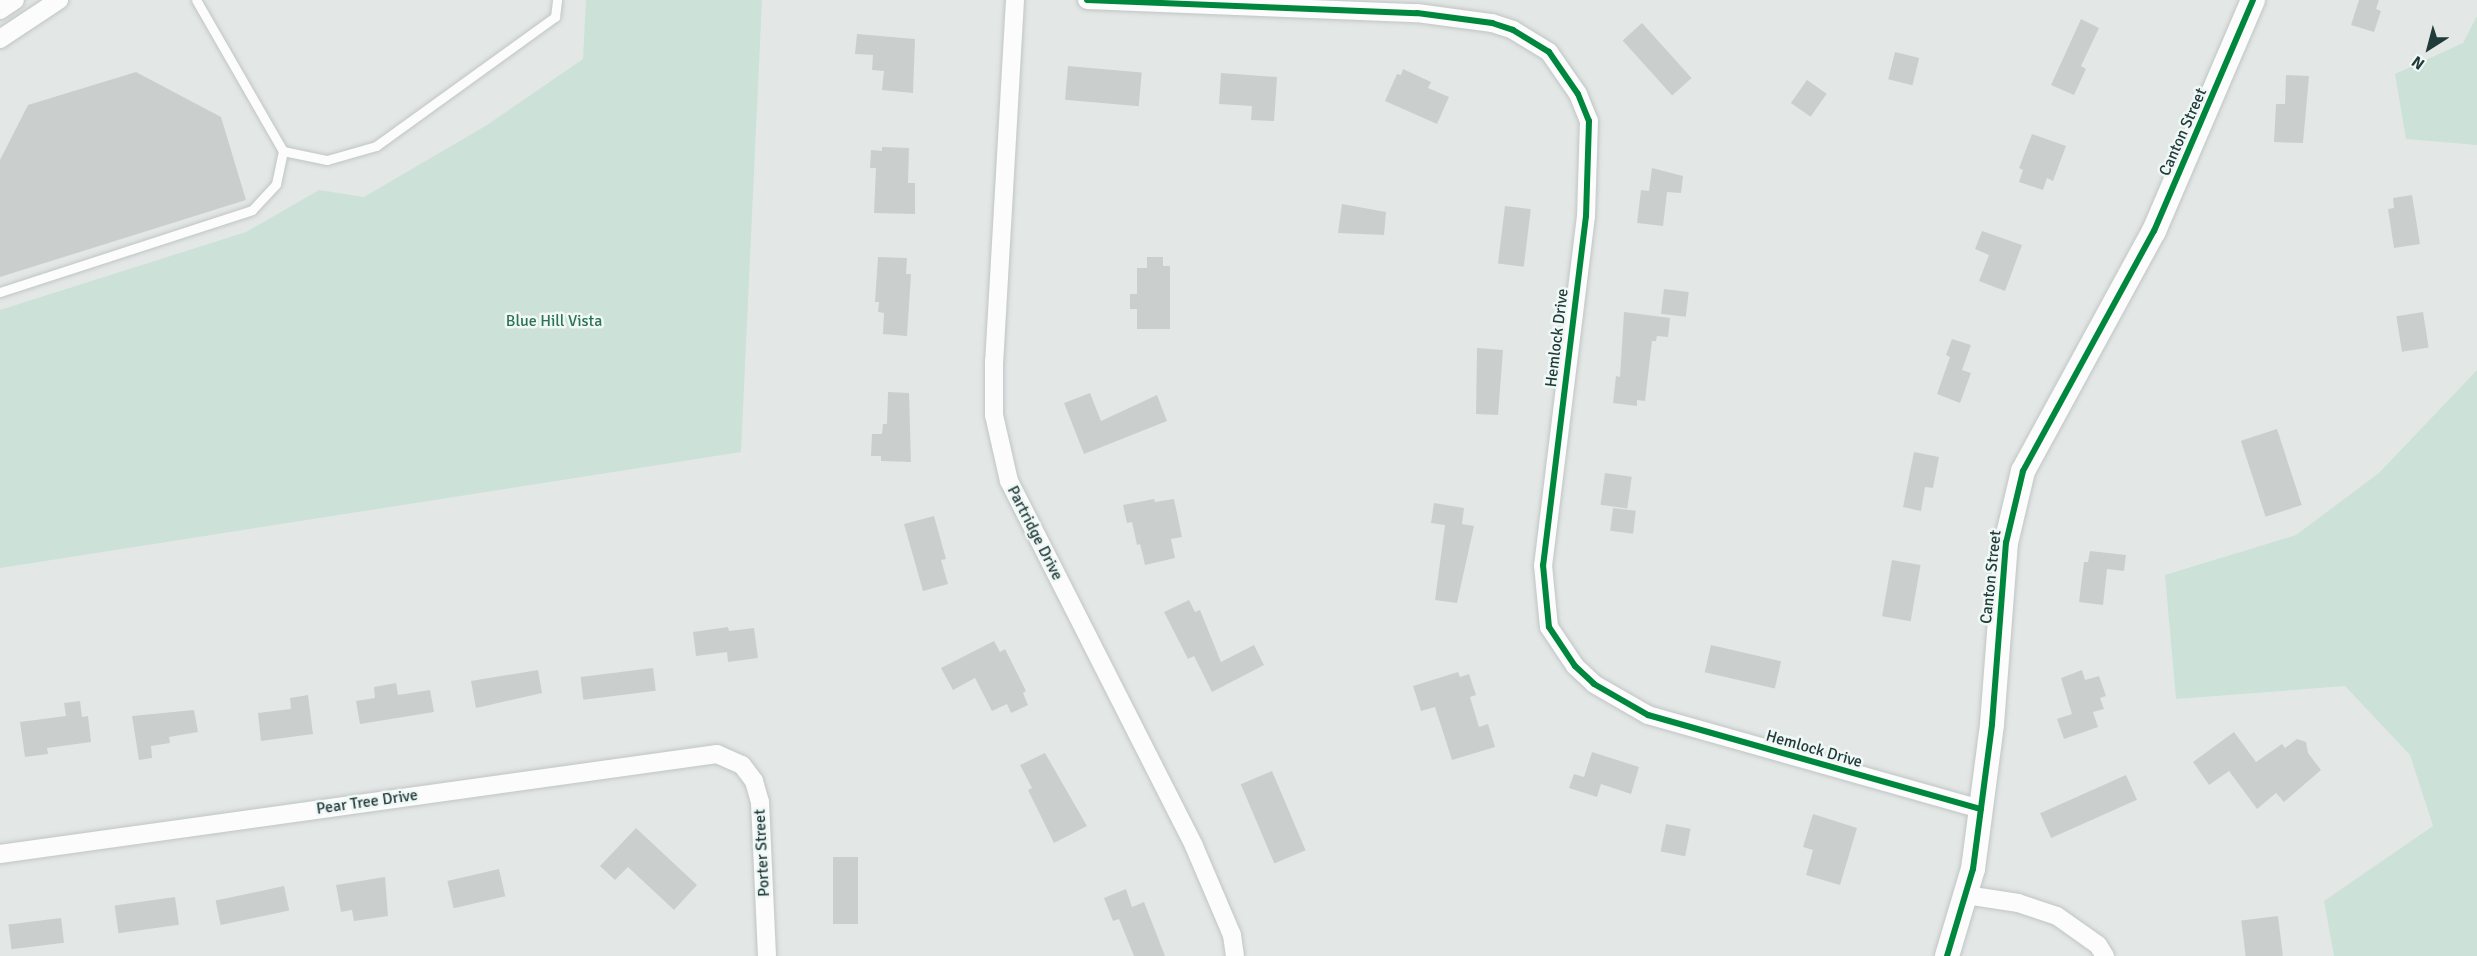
<!DOCTYPE html>
<html>
<head>
<meta charset="utf-8">
<style>
  body { margin:0 }
  #map { position:relative; width:2477px; height:956px; overflow:hidden; background:#e3e8e7; font-family:Signika,sans-serif }
  div>[style] { position:absolute }
  [style*='--x'] { left:calc(var(--x)*1px); top:calc(var(--y)*1px); width:calc(var(--w)*1px); rotate:calc(var(--a)*1deg) }
  .green>* { inset:0; background:#cce1d7 }
  .building>* { inset:0; background:#cacfce; transform-origin:0 0 }
  .roads { filter:drop-shadow(0 0 2px #c0c5c4) drop-shadow(0 0 2px #c0c5c4) }
  .service>* { height:9px; margin:-4.5px; padding:0 4.5px; transform-origin:4.5px; border-radius:4.5px; background:#fbfcfb }
  .minor>* { height:18px; margin:-9px; padding:0 9px; transform-origin:9px; border-radius:9px; background:#fbfcfb }
  .secondary>* { height:24px; margin:-12px; padding:0 12px; transform-origin:12px; border-radius:12px; background:#fbfcfb }
  .cycleway>* { height:6px; margin:-3px; padding:0 3px; transform-origin:3px; border-radius:3px; background:#00873e }
  span { translate:-50% -50%; white-space:nowrap; text-align:center; line-height:1.15; -webkit-text-stroke:5px #f0f8f6; paint-order:stroke }
  .street-label { font-size:16px; color:#213b3a }
  .park-label { font-size:16px; color:#2b7256 }
  .north { position:absolute; left:2399px; top:18px; width:60px; height:60px; -webkit-text-stroke:4px #f0f8f6; paint-order:stroke; rotate:216deg; font-size:16px; font-weight:700; line-height:24px; text-align:center; color:#213b3a }
  .north::after { content:''; display:block; margin:auto; width:21px; height:27px; background:#213b3a; clip-path:polygon(50% 0,100% 100%,50% 72%,0 100%) }
</style>
</head>
<body>
<div id="map">
  <div class="green">
    <div style="clip-path:polygon(586px 0,762px 0,741px 452px,0 568px,0 310px,246px 232px,319px 190px,364px 197px,487px 125px,583px 59px)"></div>
    <div style="clip-path:polygon(2477px 16px,2477px 145px,2406px 139px,2395px 74px,2463px 43px)"></div>
    <div style="clip-path:polygon(2477px 370px,2477px 956px,2334px 956px,2324px 901px,2433px 826px,2410px 755px,2345px 686px,2176px 699px,2165px 575px,2296px 535px,2379px 473px)"></div>
  </div>
  <div class="building">
    <div style="clip-path:polygon(2359px 0,2379px 0,2376px 9px,2381px 11px,2374px 32px,2351px 25px)"></div>
    <div style="clip-path:polygon(2081px 19px,2099px 28px,2081px 66px,2086px 69px,2074px 95px,2051px 85px)"></div>
    <div style="left:1642px;top:23px;width:74px;height:26px;rotate:48deg"></div>
    <div style="clip-path:polygon(857px 34px,915px 39px,913px 93px,882px 90px,884px 71px,872px 70px,873px 55px,855px 54px)"></div>
    <div style="left:1895px;top:52px;width:25px;height:28px;rotate:14deg"></div>
    <div style="left:1068px;top:66px;width:74px;height:34px;rotate:5deg"></div>
    <div style="clip-path:polygon(1403px 69px,1431px 82px,1428px 88px,1449px 97px,1437px 124px,1385px 101px,1397px 74px,1401px 75px)"></div>
    <div style="clip-path:polygon(136px 72px,221px 117px,246px 200px,0 277px,0 160px,28px 105px)"></div>
    <div style="clip-path:polygon(1221px 73px,1277px 77px,1274px 121px,1251px 120px,1252px 106px,1219px 104px)"></div>
    <div style="clip-path:polygon(2286px 75px,2309px 76px,2303px 143px,2274px 142px,2276px 104px,2285px 104px)"></div>
    <div style="left:1807px;top:80px;width:24px;height:28px;rotate:35deg"></div>
    <div style="clip-path:polygon(2032px 134px,2066px 146px,2053px 181px,2047px 178px,2043px 190px,2019px 182px,2023px 170px,2019px 168px)"></div>
    <div style="clip-path:polygon(882px 147px,909px 148px,908px 183px,915px 183px,915px 214px,874px 213px,876px 168px,870px 168px,871px 150px,882px 151px)"></div>
    <div style="clip-path:polygon(1652px 168px,1683px 176px,1681px 193px,1667px 192px,1663px 226px,1637px 223px,1641px 190px,1649px 191px)"></div>
    <div style="clip-path:polygon(2412px 195px,2420px 244px,2394px 248px,2388px 209px,2394px 208px,2393px 198px)"></div>
    <div style="clip-path:polygon(1342px 204px,1386px 212px,1384px 235px,1338px 233px)"></div>
    <div style="left:1505px;top:206px;width:26px;height:58px;rotate:7deg"></div>
    <div style="clip-path:polygon(1982px 231px,2022px 245px,2005px 291px,1979px 281px,1989px 255px,1975px 249px)"></div>
    <div style="clip-path:polygon(878px 257px,907px 258px,906px 274px,911px 274px,907px 336px,883px 334px,884px 313px,878px 312px,879px 302px,875px 302px)"></div>
    <div style="clip-path:polygon(1147px 257px,1163px 257px,1163px 266px,1170px 266px,1170px 329px,1137px 329px,1137px 309px,1130px 309px,1130px 294px,1137px 294px,1137px 268px,1147px 268px)"></div>
    <div style="left:1664px;top:289px;width:25px;height:25px;rotate:7deg"></div>
    <div style="clip-path:polygon(1624px 312px,1670px 318px,1668px 337px,1657px 336px,1656px 341px,1652px 341px,1645px 401px,1637px 400px,1637px 406px,1613px 403px,1616px 376px,1620px 377px)"></div>
    <div style="left:2423px;top:312px;width:36px;height:27px;rotate:81deg"></div>
    <div style="clip-path:polygon(1952px 339px,1971px 345px,1962px 370px,1971px 373px,1960px 403px,1937px 394px,1950px 357px,1946px 355px)"></div>
    <div style="clip-path:polygon(1477px 348px,1503px 350px,1498px 415px,1476px 414px)"></div>
    <div style="clip-path:polygon(888px 392px,909px 393px,911px 462px,881px 461px,881px 456px,871px 456px,872px 434px,882px 434px,883px 424px,887px 424px)"></div>
    <div style="clip-path:polygon(1090px 393px,1101px 421px,1157px 395px,1167px 421px,1084px 454px,1064px 403px)"></div>
    <div style="left:2277px;top:429px;width:80px;height:38px;rotate:72deg"></div>
    <div style="clip-path:polygon(1914px 452px,1939px 457px,1933px 488px,1925px 487px,1921px 511px,1903px 507px)"></div>
    <div style="left:1605px;top:473px;width:27px;height:32px;rotate:8deg"></div>
    <div style="clip-path:polygon(1154px 499px,1155px 502px,1174px 499px,1182px 537px,1171px 539px,1175px 558px,1145px 565px,1140px 544px,1137px 545px,1132px 522px,1127px 523px,1123px 505px)"></div>
    <div style="clip-path:polygon(1434px 503px,1464px 508px,1462px 524px,1474px 526px,1457px 603px,1435px 600px,1445px 525px,1431px 523px)"></div>
    <div style="left:1613px;top:508px;width:23px;height:23px;rotate:7deg"></div>
    <div style="clip-path:polygon(934px 516px,946px 559px,941px 560px,948px 584px,923px 591px,904px 524px)"></div>
    <div style="clip-path:polygon(2090px 551px,2126px 555px,2124px 571px,2107px 569px,2103px 605px,2079px 602px,2084px 562px,2088px 562px)"></div>
    <div style="left:1892px;top:560px;width:29px;height:57px;rotate:10deg"></div>
    <div style="clip-path:polygon(1189px 600px,1195px 612px,1200px 610px,1221px 662px,1254px 645px,1264px 665px,1212px 692px,1194px 656px,1188px 659px,1164px 612px)"></div>
    <div style="clip-path:polygon(728px 627px,729px 631px,754px 628px,758px 658px,728px 662px,727px 652px,696px 656px,693px 632px)"></div>
    <div style="clip-path:polygon(994px 641px,1000px 652px,1005px 649px,1026px 691px,1023px 693px,1028px 705px,1011px 713px,1007px 704px,992px 711px,975px 678px,953px 690px,941px 668px)"></div>
    <div style="left:1711px;top:645px;width:72px;height:28px;rotate:13deg"></div>
    <div style="left:653px;top:668px;width:23px;height:73px;rotate:83deg"></div>
    <div style="clip-path:polygon(538px 670px,542px 693px,476px 708px,471px 681px)"></div>
    <div style="clip-path:polygon(2082px 670px,2085px 680px,2099px 676px,2106px 696px,2100px 698px,2104px 709px,2093px 712px,2098px 727px,2064px 739px,2057px 719px,2072px 714px,2061px 678px)"></div>
    <div style="clip-path:polygon(1458px 672px,1460px 677px,1469px 674px,1476px 695px,1470px 697px,1479px 727px,1488px 724px,1495px 747px,1452px 760px,1435px 707px,1421px 711px,1413px 686px)"></div>
    <div style="clip-path:polygon(396px 683px,398px 695px,430px 690px,434px 712px,360px 724px,356px 701px,375px 698px,374px 687px)"></div>
    <div style="clip-path:polygon(308px 695px,313px 734px,261px 741px,258px 713px,291px 709px,290px 698px)"></div>
    <div style="clip-path:polygon(80px 701px,82px 717px,88px 716px,91px 742px,47px 748px,48px 754px,25px 757px,20px 722px,66px 716px,64px 703px)"></div>
    <div style="clip-path:polygon(194px 710px,198px 732px,169px 737px,170px 743px,151px 746px,152px 758px,139px 760px,132px 716px)"></div>
    <div style="clip-path:polygon(2234px 732px,2256px 762px,2282px 744px,2285px 748px,2297px 739px,2306px 742px,2308px 753px,2321px 770px,2284px 802px,2276px 793px,2257px 809px,2229px 771px,2209px 785px,2193px 762px)"></div>
    <div style="clip-path:polygon(1592px 752px,1639px 767px,1631px 794px,1601px 784px,1597px 797px,1569px 788px,1574px 774px,1584px 777px)"></div>
    <div style="clip-path:polygon(1045px 753px,1087px 826px,1054px 843px,1028px 790px,1032px 788px,1020px 765px)"></div>
    <div style="left:1272px;top:771px;width:86px;height:34px;rotate:67deg"></div>
    <div style="left:2126px;top:775px;width:27px;height:94px;rotate:66deg"></div>
    <div style="clip-path:polygon(1813px 814px,1857px 828px,1840px 885px,1806px 875px,1813px 850px,1803px 847px)"></div>
    <div style="left:1666px;top:824px;width:25px;height:28px;rotate:11deg"></div>
    <div style="clip-path:polygon(636px 828px,697px 885px,674px 910px,628px 867px,615px 880px,600px 866px)"></div>
    <div style="left:833px;top:857px;width:25px;height:67px"></div>
    <div style="left:499px;top:869px;width:28px;height:53px;rotate:77deg"></div>
    <div style="clip-path:polygon(385px 877px,388px 916px,354px 921px,352px 910px,341px 912px,336px 885px)"></div>
    <div style="left:284px;top:886px;width:25px;height:70px;rotate:78deg"></div>
    <div style="clip-path:polygon(1126px 889px,1132px 907px,1144px 902px,1165px 956px,1134px 956px,1119px 919px,1113px 921px,1104px 898px)"></div>
    <div style="left:175px;top:897px;width:28px;height:61px;rotate:82deg"></div>
    <div style="left:2278px;top:916px;width:40px;height:37px;rotate:83deg"></div>
    <div style="left:61px;top:918px;width:25px;height:53px;rotate:83deg"></div>
  </div>
  <div class="roads">
    <div class="service">
      <div style="--x:283;--y:151;--w:45;--a:11.6"></div>
      <div style="--x:327;--y:160;--w:51;--a:-15.9"></div>
      <div style="--x:376;--y:146;--w:221;--a:-35.8"></div>
      <div style="--x:555;--y:17;--w:17;--a:-83"></div>
      <div style="--x:0;--y:292;--w:265;--a:-18"></div>
      <div style="--x:252;--y:210;--w:35;--a:-47"></div>
      <div style="--x:276;--y:184;--w:34;--a:-78"></div>
      <div style="--x:283;--y:151;--w:174;--a:-119.9"></div>
    </div>
    <div class="minor">
      <div style="--x:1015;--y:0;--w:362;--a:93.3"></div>
      <div style="--x:994;--y:361;--w:54;--a:90"></div>
      <div style="--x:994;--y:415;--w:68;--a:77.2"></div>
      <div style="--x:1009;--y:481;--w:409;--a:63.1"></div>
      <div style="--x:1194;--y:846;--w:97;--a:66.9"></div>
      <div style="--x:1232;--y:935;--w:21;--a:82"></div>
      <div style="--x:1087;--y:0;--w:330;--a:2.3"></div>
      <div style="--x:1417;--y:13;--w:76;--a:7.6"></div>
      <div style="--x:1492;--y:23;--w:22;--a:18"></div>
      <div style="--x:1513;--y:30;--w:42;--a:31.4"></div>
      <div style="--x:1549;--y:52;--w:51;--a:55.4"></div>
      <div style="--x:1578;--y:94;--w:29;--a:68"></div>
      <div style="--x:1589;--y:121;--w:95;--a:91.8"></div>
      <div style="--x:1586;--y:216;--w:352;--a:97"></div>
      <div style="--x:1543;--y:565;--w:62;--a:84.5"></div>
      <div style="--x:1549;--y:627;--w:47;--a:56.3"></div>
      <div style="--x:1575;--y:666;--w:26;--a:43"></div>
      <div style="--x:1594;--y:684;--w:62;--a:29.9"></div>
      <div style="--x:1648;--y:715;--w:346;--a:15.8"></div>
      <div style="--x:0;--y:10;--w:18;--a:-34"></div>
      <div style="--x:0;--y:39;--w:71;--a:-33.5"></div>
      <div style="--x:0;--y:854;--w:724;--a:-7.94"></div>
      <div style="--x:717;--y:754;--w:27;--a:24"></div>
      <div style="--x:742;--y:765;--w:20;--a:53"></div>
      <div style="--x:754;--y:781;--w:22;--a:74"></div>
      <div style="--x:760;--y:802;--w:154;--a:87.4"></div>
      <div style="--x:1966;--y:895;--w:53;--a:8.7"></div>
      <div style="--x:2018;--y:903;--w:41;--a:18.4"></div>
      <div style="--x:2057;--y:916;--w:50;--a:35.3"></div>
      <div style="--x:2098;--y:945;--w:13;--a:58"></div>
    </div>
    <div class="secondary">
      <div style="--x:1947;--y:956;--w:91;--a:-73.4"></div>
      <div style="--x:1973;--y:869;--w:146;--a:-82.5"></div>
      <div style="--x:1992;--y:724;--w:182;--a:-85.6"></div>
      <div style="--x:2006;--y:543;--w:74;--a:-76.7"></div>
      <div style="--x:2023;--y:471;--w:273;--a:-61.4"></div>
      <div style="--x:2154;--y:231;--w:251;--a:-66.8"></div>
    </div>
  </div>
  <div class="cycleway">
    <div style="--x:1087;--y:0;--w:330;--a:2.3"></div>
    <div style="--x:1417;--y:13;--w:76;--a:7.6"></div>
    <div style="--x:1492;--y:23;--w:22;--a:18"></div>
    <div style="--x:1513;--y:30;--w:42;--a:31.4"></div>
    <div style="--x:1549;--y:52;--w:51;--a:55.4"></div>
    <div style="--x:1578;--y:94;--w:29;--a:68"></div>
    <div style="--x:1589;--y:121;--w:95;--a:91.8"></div>
    <div style="--x:1586;--y:216;--w:352;--a:97"></div>
    <div style="--x:1543;--y:565;--w:62;--a:84.5"></div>
    <div style="--x:1549;--y:627;--w:47;--a:56.3"></div>
    <div style="--x:1575;--y:666;--w:26;--a:43"></div>
    <div style="--x:1594;--y:684;--w:62;--a:29.9"></div>
    <div style="--x:1648;--y:715;--w:346;--a:15.8"></div>
    <div style="--x:1947;--y:956;--w:91;--a:-73.4"></div>
    <div style="--x:1973;--y:869;--w:146;--a:-82.5"></div>
    <div style="--x:1992;--y:724;--w:182;--a:-85.6"></div>
    <div style="--x:2006;--y:543;--w:74;--a:-76.7"></div>
    <div style="--x:2023;--y:471;--w:273;--a:-61.4"></div>
    <div style="--x:2154;--y:231;--w:251;--a:-66.8"></div>
  </div>
  <div class="street-label">
    <span style="left:2183px;top:132px;rotate:-66deg">Canton Street</span>
    <span style="left:1557px;top:338px;rotate:-83deg">Hemlock Drive</span>
    <span style="left:1035px;top:533px;rotate:63deg">Partridge Drive</span>
    <span style="left:1991px;top:577px;rotate:-84deg">Canton Street</span>
    <span style="left:1814px;top:749px;rotate:16deg">Hemlock Drive</span>
    <span style="left:367px;top:802px;rotate:-8deg">Pear Tree Drive</span>
    <span style="left:762px;top:853px;rotate:-93deg">Porter Street</span>
  </div>
  <div class="park-label">
    <span style="left:554px;top:321px">Blue Hill Vista</span>
  </div>
  <div class="north">N</div>
</div>
</body>
</html>
